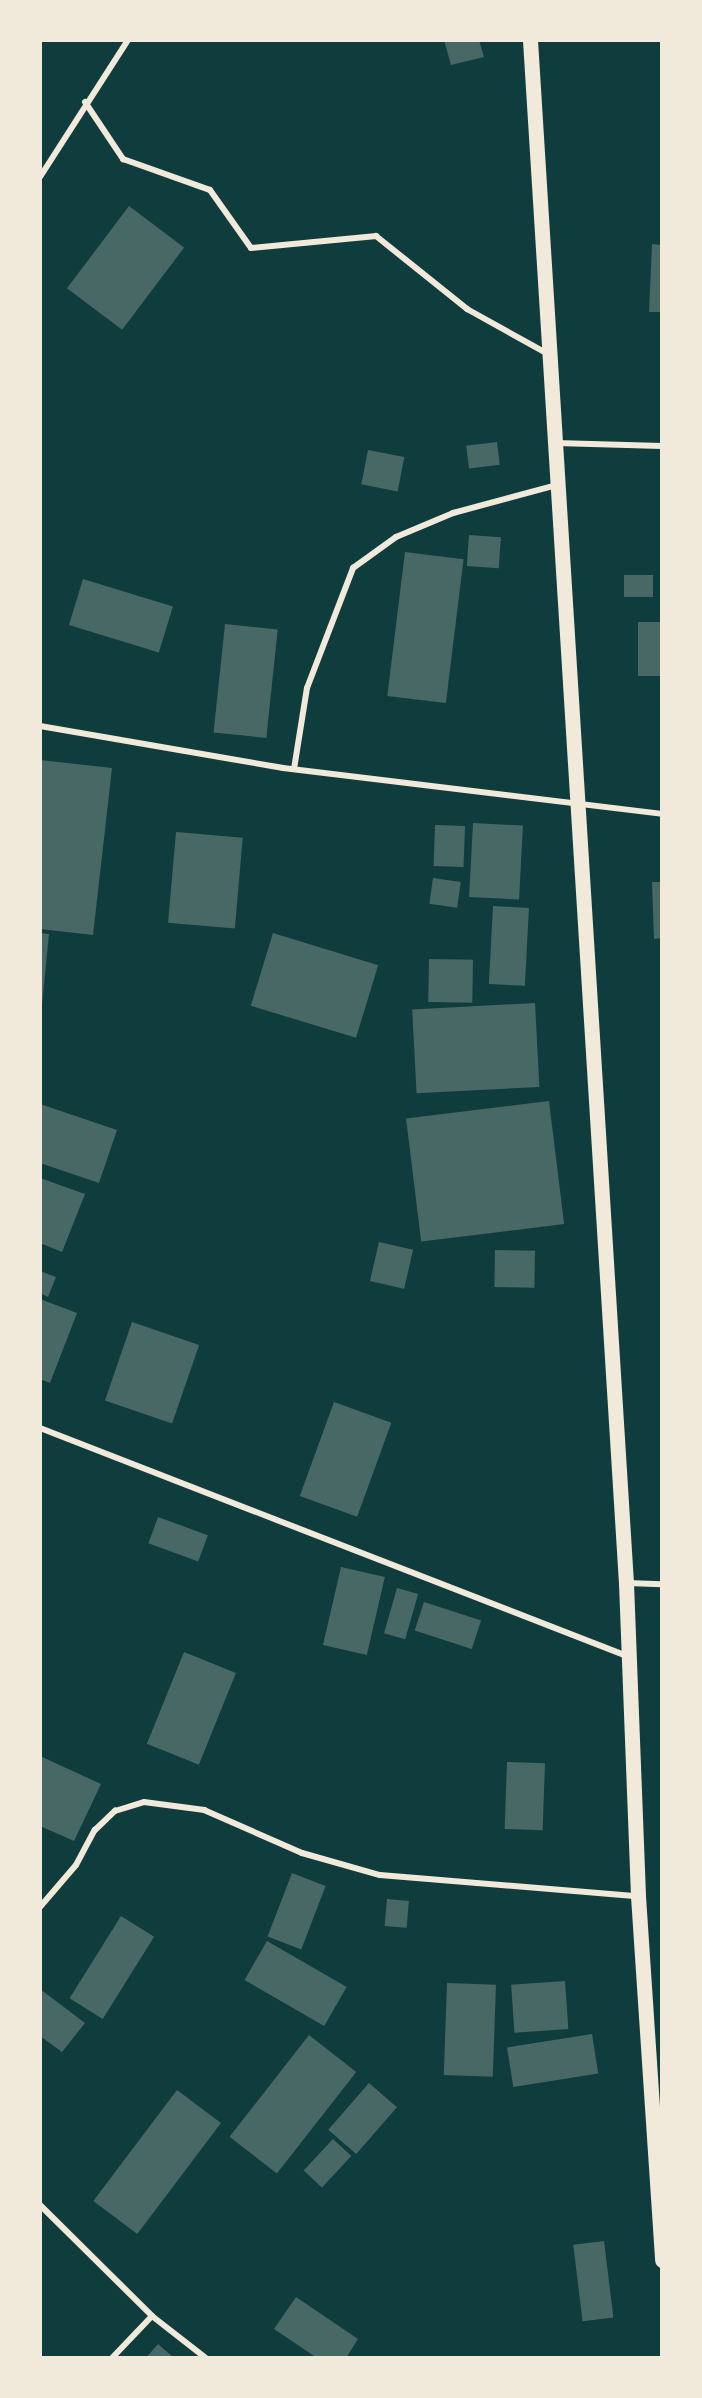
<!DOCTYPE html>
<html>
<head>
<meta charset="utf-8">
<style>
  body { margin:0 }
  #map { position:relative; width:702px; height:2398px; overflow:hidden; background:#0f3d3e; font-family:"PT Sans Narrow",sans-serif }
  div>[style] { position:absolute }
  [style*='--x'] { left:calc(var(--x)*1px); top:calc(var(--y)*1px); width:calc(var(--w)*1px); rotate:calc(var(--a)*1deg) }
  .building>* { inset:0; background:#486865; transform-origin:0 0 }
  .minor>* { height:6px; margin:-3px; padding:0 3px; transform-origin:3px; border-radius:3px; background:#f1e9da }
  .primary>* { height:15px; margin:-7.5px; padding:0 7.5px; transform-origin:7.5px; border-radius:7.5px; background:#f1e9da }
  span { translate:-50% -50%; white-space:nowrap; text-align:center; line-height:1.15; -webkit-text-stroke:5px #f1e9da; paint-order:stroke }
  .frame { position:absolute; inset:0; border:42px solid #f1e9da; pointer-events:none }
</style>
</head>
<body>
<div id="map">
  <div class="building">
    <div style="clip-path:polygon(444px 40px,479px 40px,484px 57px,451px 65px)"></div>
    <div style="left:129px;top:206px;width:69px;height:103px;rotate:37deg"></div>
    <div style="clip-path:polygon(652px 244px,662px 245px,662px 312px,649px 312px)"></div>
    <div style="left:497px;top:442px;width:23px;height:31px;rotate:83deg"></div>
    <div style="left:368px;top:450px;width:37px;height:35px;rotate:11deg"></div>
    <div style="left:469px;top:535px;width:32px;height:31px;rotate:4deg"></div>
    <div style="left:405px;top:552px;width:59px;height:145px;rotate:7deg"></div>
    <div style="left:624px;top:575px;width:29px;height:22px"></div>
    <div style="left:83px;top:579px;width:94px;height:48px;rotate:17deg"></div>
    <div style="left:662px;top:622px;width:54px;height:24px;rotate:90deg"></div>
    <div style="left:225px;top:624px;width:53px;height:109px;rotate:6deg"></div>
    <div style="clip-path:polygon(40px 760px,112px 768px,93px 935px,40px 929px)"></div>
    <div style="left:473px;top:823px;width:50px;height:74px;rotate:3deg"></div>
    <div style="left:435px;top:825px;width:30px;height:41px;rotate:2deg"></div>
    <div style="left:176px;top:832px;width:67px;height:91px;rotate:5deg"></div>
    <div style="left:433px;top:878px;width:28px;height:26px;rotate:8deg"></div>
    <div style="clip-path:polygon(652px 882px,662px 882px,662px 938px,654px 939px)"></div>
    <div style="left:493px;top:906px;width:36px;height:78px;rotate:3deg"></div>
    <div style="clip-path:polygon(40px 933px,49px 934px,42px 1005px,40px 1005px)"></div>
    <div style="left:273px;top:933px;width:110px;height:76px;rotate:17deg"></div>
    <div style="left:429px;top:959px;width:44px;height:43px;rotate:1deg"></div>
    <div style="left:535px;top:1003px;width:84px;height:123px;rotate:87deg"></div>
    <div style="left:549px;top:1101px;width:124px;height:144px;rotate:83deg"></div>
    <div style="clip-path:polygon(40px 1104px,117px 1130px,99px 1183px,40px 1163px)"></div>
    <div style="clip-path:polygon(40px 1178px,85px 1194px,62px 1252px,40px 1243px)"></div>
    <div style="left:379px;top:1242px;width:35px;height:40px;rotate:13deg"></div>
    <div style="left:495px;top:1250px;width:40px;height:37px;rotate:1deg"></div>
    <div style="clip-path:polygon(40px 1271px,56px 1277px,48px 1297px,40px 1293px)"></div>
    <div style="clip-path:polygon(40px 1299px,77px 1313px,50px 1383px,40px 1379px)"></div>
    <div style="left:132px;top:1322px;width:71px;height:83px;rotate:19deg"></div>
    <div style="left:334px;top:1402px;width:61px;height:100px;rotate:20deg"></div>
    <div style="left:158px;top:1517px;width:53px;height:28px;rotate:20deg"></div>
    <div style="left:341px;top:1567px;width:45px;height:80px;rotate:13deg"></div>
    <div style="left:397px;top:1588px;width:22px;height:47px;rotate:16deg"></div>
    <div style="left:424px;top:1602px;width:60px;height:30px;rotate:18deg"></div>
    <div style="left:184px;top:1652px;width:56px;height:99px;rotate:22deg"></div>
    <div style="clip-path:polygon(40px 1756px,101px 1784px,74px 1841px,40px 1826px)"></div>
    <div style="left:507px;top:1762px;width:38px;height:67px;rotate:2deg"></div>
    <div style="left:292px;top:1873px;width:36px;height:68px;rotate:21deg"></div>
    <div style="left:387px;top:1899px;width:22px;height:27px;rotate:5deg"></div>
    <div style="left:121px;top:1916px;width:39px;height:97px;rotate:32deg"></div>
    <div style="left:267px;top:1941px;width:92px;height:45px;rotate:30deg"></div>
    <div style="left:565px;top:1981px;width:48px;height:54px;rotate:86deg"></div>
    <div style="left:447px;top:1983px;width:49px;height:92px;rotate:2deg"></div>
    <div style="clip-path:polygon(40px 1989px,85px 2023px,62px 2052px,40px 2036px)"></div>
    <div style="left:592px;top:2034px;width:40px;height:86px;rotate:81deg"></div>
    <div style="left:309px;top:2035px;width:60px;height:129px;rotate:38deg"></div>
    <div style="left:369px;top:2083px;width:37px;height:62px;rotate:41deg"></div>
    <div style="left:177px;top:2090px;width:55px;height:139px;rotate:37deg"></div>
    <div style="left:333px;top:2139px;width:25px;height:43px;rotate:43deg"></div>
    <div style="left:604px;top:2241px;width:77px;height:31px;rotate:83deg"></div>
    <div style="clip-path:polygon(296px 2297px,358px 2339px,346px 2358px,317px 2358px,274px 2329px)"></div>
    <div style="clip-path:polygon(158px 2344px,174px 2358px,146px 2358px)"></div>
  </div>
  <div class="minor">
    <div style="--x:85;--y:102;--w:69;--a:56.3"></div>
    <div style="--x:123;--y:159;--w:92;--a:19.6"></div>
    <div style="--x:210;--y:190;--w:71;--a:54.7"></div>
    <div style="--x:251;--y:248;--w:126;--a:-5.5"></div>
    <div style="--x:376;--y:236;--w:117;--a:38.7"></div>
    <div style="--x:467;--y:309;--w:93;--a:29.1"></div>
    <div style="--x:40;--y:177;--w:163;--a:-57.3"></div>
    <div style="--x:556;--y:443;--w:106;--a:1.6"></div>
    <div style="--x:40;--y:726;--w:247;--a:9.8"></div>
    <div style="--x:283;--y:768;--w:382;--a:6.9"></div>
    <div style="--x:294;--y:769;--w:82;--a:-80.9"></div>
    <div style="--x:307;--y:688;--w:129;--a:-69"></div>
    <div style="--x:353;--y:568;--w:53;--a:-35.8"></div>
    <div style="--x:396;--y:537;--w:62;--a:-22.8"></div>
    <div style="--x:453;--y:513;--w:108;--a:-15.1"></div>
    <div style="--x:40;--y:1428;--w:630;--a:21.23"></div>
    <div style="--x:627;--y:1583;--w:35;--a:2"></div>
    <div style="--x:40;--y:1907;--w:55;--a:-49.4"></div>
    <div style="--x:76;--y:1865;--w:40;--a:-62"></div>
    <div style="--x:95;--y:1830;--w:28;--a:-44"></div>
    <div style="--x:115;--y:1811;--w:30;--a:-17"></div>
    <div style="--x:144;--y:1802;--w:61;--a:7.6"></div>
    <div style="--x:204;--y:1810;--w:107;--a:23.7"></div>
    <div style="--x:302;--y:1853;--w:81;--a:15.8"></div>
    <div style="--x:380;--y:1875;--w:258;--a:4.7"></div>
    <div style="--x:40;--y:2205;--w:158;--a:44.7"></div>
    <div style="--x:152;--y:2316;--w:68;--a:37.9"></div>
    <div style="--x:112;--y:2358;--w:58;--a:-46.4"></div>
  </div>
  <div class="primary">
    <div style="--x:530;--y:40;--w:1546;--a:86.44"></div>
    <div style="--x:626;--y:1583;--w:313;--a:87.8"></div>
    <div style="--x:638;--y:1896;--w:365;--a:86.2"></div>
  </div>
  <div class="frame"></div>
</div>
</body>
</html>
